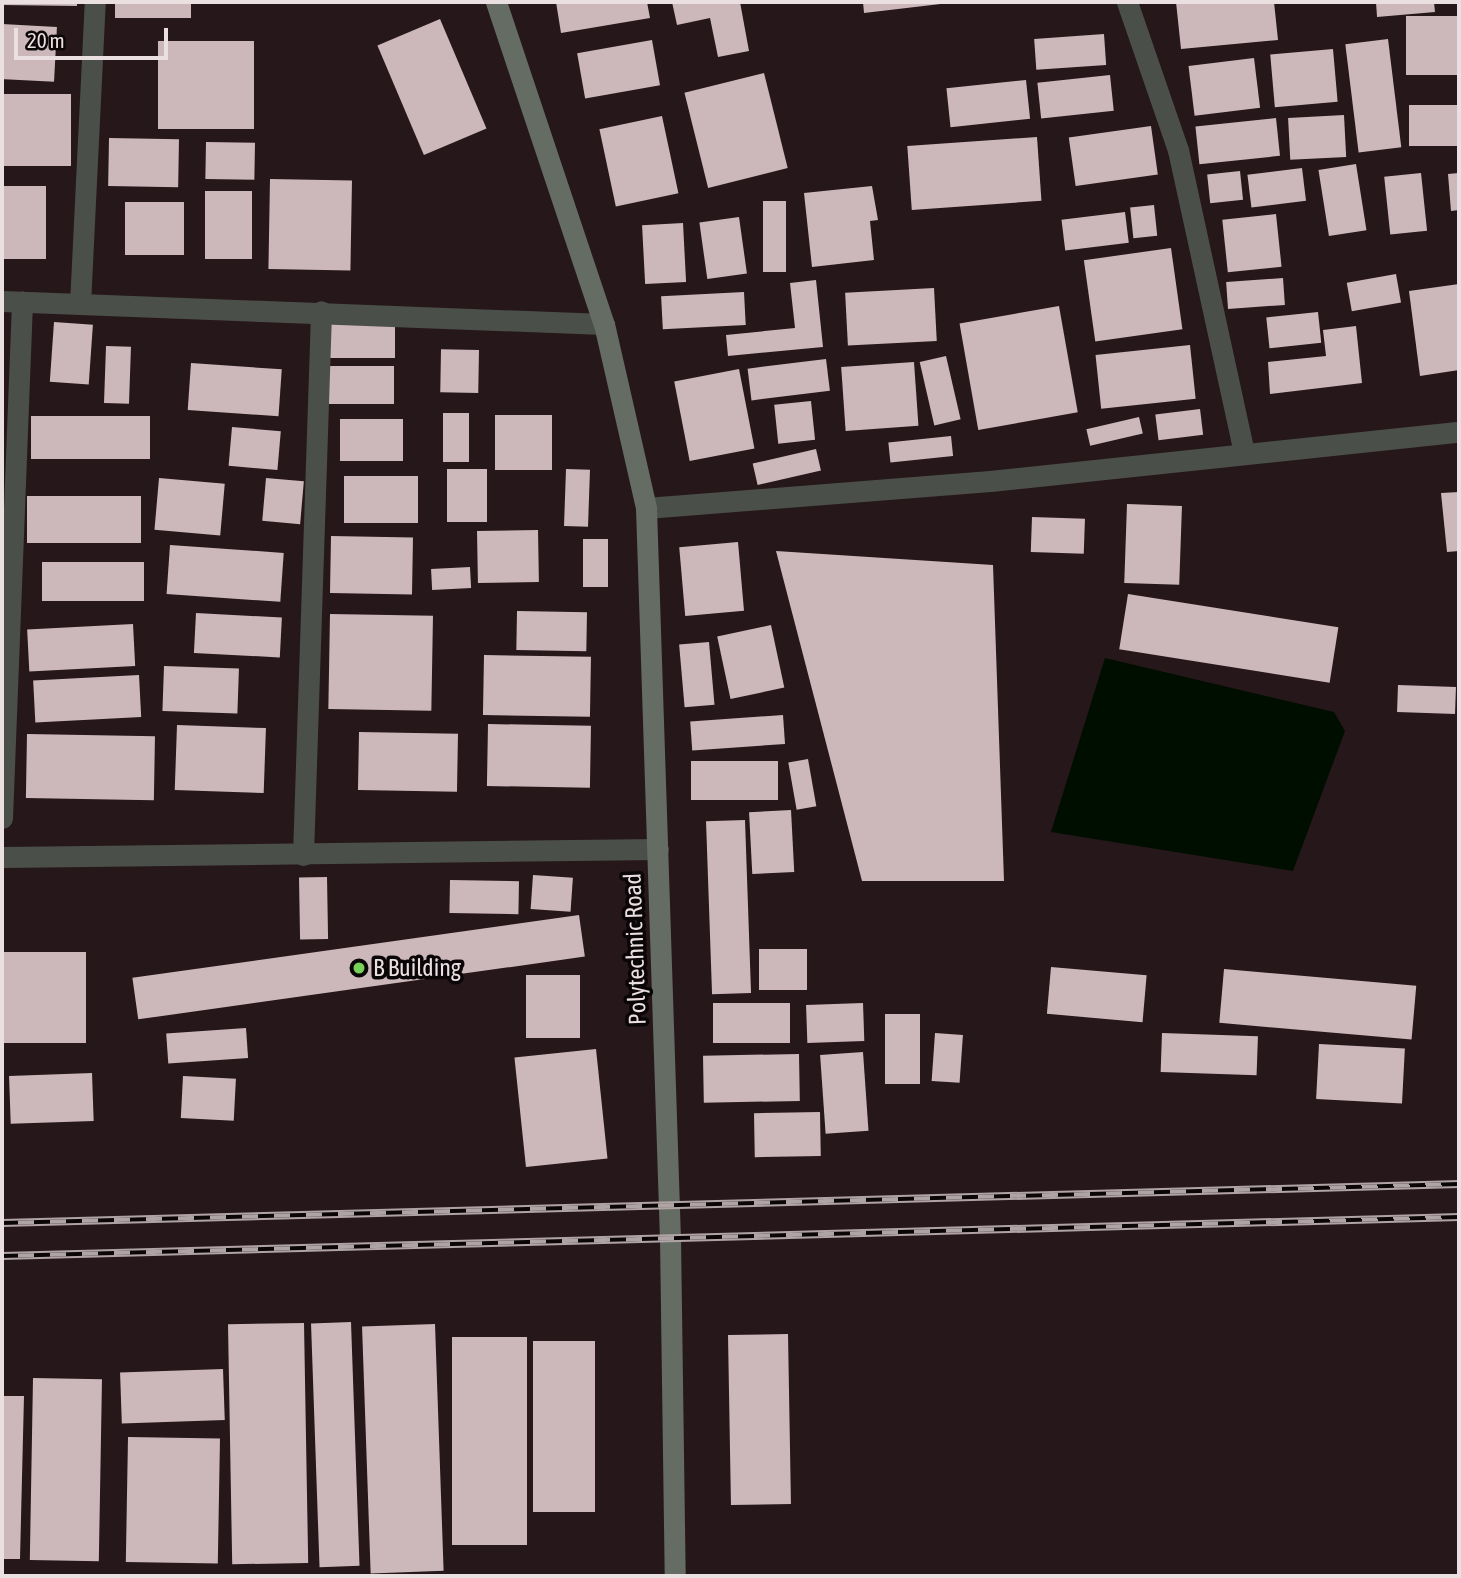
<!DOCTYPE html>
<html>
<head>
<meta charset="utf-8">
<style>
  body { margin:0 }
  #map { position:relative; width:1461px; height:1578px; overflow:hidden; background:#26171a; font-family:"Asap Condensed",sans-serif }
  div>[style] { position:absolute }
  [style*='--x'] { left:calc(var(--x)*1px); top:calc(var(--y)*1px); width:calc(var(--w)*1px); rotate:calc(var(--a)*1deg) }
  .water>* { inset:0; background:#000e00 }
  .building>* { inset:0; background:#ccb8bb; transform-origin:0 0 }
  .street>* { height:21px; margin:-10.5px; padding:0 10.5px; transform-origin:10.5px; border-radius:10.5px; background:#4b4f49 }
  .secondary>* { height:21px; margin:-10.5px; padding:0 10.5px; transform-origin:10.5px; border-radius:10.5px; background:#656c63 }
  .rail>* { height:8px; margin-top:-4px; transform-origin:0; background:repeating-linear-gradient(90deg,#0a0506 0 16px,#afa3a5 0 32px); box-sizing:border-box; border-block:2px solid #afa3a5 }
  .dots>* { width:19px; height:19px; translate:-50% -50%; box-sizing:border-box; border:4px solid #0a0506; border-radius:50% }
  span { translate:-50% -50%; white-space:nowrap; text-align:center; line-height:1.15; -webkit-text-stroke:7px #0a0506; paint-order:stroke }
  .street-label { font-size:24px; color:#eadfe1 }
  .poi-label { font-size:24px; color:#eadfe1 }
  .left { translate:0 -50%; text-align:left }
  .frame { position:absolute; inset:0; border:4px solid #eadfe1; pointer-events:none }
  .scale { position:absolute; left:14px; top:28px; width:154px; height:32px; box-sizing:border-box; border:4px solid #eadfe1; border-top:0; padding-left:9px; font-size:21px; line-height:24px; white-space:nowrap; color:#eadfe1; -webkit-text-stroke:5px #0a0506; paint-order:stroke }
</style>
</head>
<body>
<div id="map">
  <div class="water">
    <div style="clip-path:polygon(1105px 658px,1334px 712px,1345px 731px,1293px 871px,1051px 832px)"></div>
  </div>
  <div class="building">
    <div style="clip-path:polygon(2px 2px,77px 2px,77px 6px,2px 5px)"></div>
    <div style="left:115px;top:2px;width:76px;height:16px"></div>
    <div style="clip-path:polygon(556px 2px,647px 2px,650px 18px,561px 33px)"></div>
    <div style="clip-path:polygon(672px 2px,740px 2px,749px 51px,718px 57px,710px 18px,677px 25px)"></div>
    <div style="clip-path:polygon(863px 2px,949px 2px,949px 3px,864px 13px)"></div>
    <div style="clip-path:polygon(1176px 2px,1274px 2px,1278px 40px,1181px 49px)"></div>
    <div style="clip-path:polygon(1376px 2px,1434px 2px,1435px 12px,1377px 17px)"></div>
    <div style="left:1459px;top:16px;width:59px;height:53px;rotate:90deg"></div>
    <div style="left:440px;top:19px;width:119px;height:68px;rotate:67deg"></div>
    <div style="left:2px;top:24px;width:55px;height:55px;rotate:3deg"></div>
    <div style="left:1104px;top:34px;width:31px;height:70px;rotate:86deg"></div>
    <div style="left:1388px;top:39px;width:109px;height:43px;rotate:83deg"></div>
    <div style="left:652px;top:40px;width:46px;height:76px;rotate:80deg"></div>
    <div style="left:158px;top:41px;width:96px;height:88px"></div>
    <div style="left:1333px;top:49px;width:53px;height:63px;rotate:85deg"></div>
    <div style="left:1254px;top:58px;width:50px;height:66px;rotate:83deg"></div>
    <div style="left:764px;top:73px;width:98px;height:82px;rotate:76deg"></div>
    <div style="left:1110px;top:75px;width:36px;height:73px;rotate:84deg"></div>
    <div style="left:1026px;top:80px;width:39px;height:80px;rotate:84deg"></div>
    <div style="left:2px;top:94px;width:69px;height:72px"></div>
    <div style="left:1459px;top:105px;width:41px;height:50px;rotate:90deg"></div>
    <div style="left:1344px;top:115px;width:42px;height:56px;rotate:87deg"></div>
    <div style="left:662px;top:116px;width:79px;height:64px;rotate:78deg"></div>
    <div style="left:1276px;top:118px;width:38px;height:81px;rotate:84deg"></div>
    <div style="left:1151px;top:126px;width:49px;height:83px;rotate:82deg"></div>
    <div style="left:1037px;top:137px;width:64px;height:130px;rotate:86deg"></div>
    <div style="left:109px;top:138px;width:70px;height:48px;rotate:1deg"></div>
    <div style="left:206px;top:142px;width:49px;height:37px;rotate:1deg"></div>
    <div style="left:1356px;top:164px;width:67px;height:38px;rotate:81deg"></div>
    <div style="left:1302px;top:168px;width:33px;height:55px;rotate:83deg"></div>
    <div style="left:1240px;top:171px;width:29px;height:33px;rotate:84deg"></div>
    <div style="left:1421px;top:173px;width:58px;height:37px;rotate:84deg"></div>
    <div style="clip-path:polygon(1459px 173px,1459px 210px,1451px 211px,1448px 174px)"></div>
    <div style="left:270px;top:179px;width:82px;height:90px;rotate:1deg"></div>
    <div style="left:46px;top:186px;width:73px;height:44px;rotate:90deg"></div>
    <div style="clip-path:polygon(872px 186px,878px 220px,870px 221px,874px 260px,812px 267px,804px 193px)"></div>
    <div style="left:205px;top:191px;width:47px;height:68px"></div>
    <div style="left:763px;top:201px;width:23px;height:71px"></div>
    <div style="left:125px;top:202px;width:59px;height:53px"></div>
    <div style="left:1154px;top:205px;width:31px;height:24px;rotate:84deg"></div>
    <div style="left:1125px;top:212px;width:31px;height:64px;rotate:83deg"></div>
    <div style="left:1276px;top:214px;width:53px;height:54px;rotate:84deg"></div>
    <div style="left:739px;top:217px;width:57px;height:40px;rotate:82deg"></div>
    <div style="left:683px;top:223px;width:59px;height:41px;rotate:87deg"></div>
    <div style="left:1171px;top:248px;width:82px;height:88px;rotate:82deg"></div>
    <div style="left:1396px;top:274px;width:29px;height:50px;rotate:80deg"></div>
    <div style="left:1283px;top:278px;width:27px;height:57px;rotate:86deg"></div>
    <div style="clip-path:polygon(816px 280px,823px 347px,728px 356px,726px 335px,795px 328px,790px 283px)"></div>
    <div style="clip-path:polygon(1459px 284px,1459px 370px,1420px 376px,1409px 291px)"></div>
    <div style="left:934px;top:288px;width:53px;height:89px;rotate:87deg"></div>
    <div style="left:744px;top:292px;width:33px;height:83px;rotate:87deg"></div>
    <div style="left:1059px;top:306px;width:108px;height:101px;rotate:80deg"></div>
    <div style="left:1318px;top:312px;width:31px;height:52px;rotate:84deg"></div>
    <div style="left:395px;top:320px;width:38px;height:67px;rotate:90deg"></div>
    <div style="left:54px;top:322px;width:39px;height:60px;rotate:4deg"></div>
    <div style="clip-path:polygon(1356px 326px,1362px 383px,1270px 394px,1268px 362px,1326px 356px,1323px 330px)"></div>
    <div style="left:1190px;top:345px;width:54px;height:95px;rotate:84deg"></div>
    <div style="left:106px;top:346px;width:25px;height:57px;rotate:2deg"></div>
    <div style="left:479px;top:350px;width:43px;height:38px;rotate:91deg"></div>
    <div style="left:946px;top:356px;width:65px;height:27px;rotate:77deg"></div>
    <div style="left:826px;top:359px;width:32px;height:79px;rotate:83deg"></div>
    <div style="left:914px;top:362px;width:64px;height:73px;rotate:86deg"></div>
    <div style="left:191px;top:363px;width:91px;height:47px;rotate:4deg"></div>
    <div style="left:326px;top:366px;width:68px;height:38px"></div>
    <div style="left:739px;top:369px;width:81px;height:66px;rotate:79deg"></div>
    <div style="left:811px;top:401px;width:39px;height:37px;rotate:84deg"></div>
    <div style="left:1200px;top:409px;width:26px;height:45px;rotate:83deg"></div>
    <div style="left:443px;top:413px;width:26px;height:49px"></div>
    <div style="left:495px;top:415px;width:57px;height:55px"></div>
    <div style="left:31px;top:416px;width:119px;height:43px"></div>
    <div style="left:1139px;top:417px;width:17px;height:54px;rotate:77deg"></div>
    <div style="left:340px;top:419px;width:63px;height:42px"></div>
    <div style="left:232px;top:427px;width:49px;height:39px;rotate:5deg"></div>
    <div style="left:951px;top:436px;width:20px;height:63px;rotate:84deg"></div>
    <div style="left:816px;top:449px;width:22px;height:65px;rotate:77deg"></div>
    <div style="left:447px;top:469px;width:40px;height:53px"></div>
    <div style="left:566px;top:469px;width:24px;height:57px;rotate:2deg"></div>
    <div style="left:418px;top:476px;width:47px;height:74px;rotate:90deg"></div>
    <div style="left:159px;top:478px;width:66px;height:52px;rotate:5deg"></div>
    <div style="left:266px;top:478px;width:38px;height:43px;rotate:5deg"></div>
    <div style="clip-path:polygon(1459px 492px,1459px 551px,1447px 552px,1441px 493px)"></div>
    <div style="left:27px;top:496px;width:114px;height:47px"></div>
    <div style="left:1127px;top:504px;width:55px;height:79px;rotate:2deg"></div>
    <div style="left:1032px;top:517px;width:53px;height:35px;rotate:2deg"></div>
    <div style="left:538px;top:530px;width:52px;height:61px;rotate:89deg"></div>
    <div style="left:331px;top:536px;width:82px;height:57px;rotate:1deg"></div>
    <div style="left:583px;top:539px;width:25px;height:48px"></div>
    <div style="left:738px;top:542px;width:69px;height:59px;rotate:85deg"></div>
    <div style="left:170px;top:545px;width:114px;height:49px;rotate:4deg"></div>
    <div style="clip-path:polygon(776px 551px,993px 565px,1004px 881px,862px 881px)"></div>
    <div style="left:42px;top:562px;width:102px;height:39px"></div>
    <div style="left:470px;top:567px;width:21px;height:39px;rotate:87deg"></div>
    <div style="left:1128px;top:594px;width:213px;height:56px;rotate:9deg"></div>
    <div style="left:517px;top:611px;width:70px;height:39px;rotate:1deg"></div>
    <div style="left:196px;top:613px;width:86px;height:40px;rotate:3deg"></div>
    <div style="left:330px;top:614px;width:103px;height:95px;rotate:1deg"></div>
    <div style="left:133px;top:624px;width:42px;height:106px;rotate:87deg"></div>
    <div style="left:771px;top:625px;width:64px;height:55px;rotate:78deg"></div>
    <div style="left:709px;top:642px;width:63px;height:30px;rotate:85deg"></div>
    <div style="left:484px;top:655px;width:107px;height:60px;rotate:1deg"></div>
    <div style="left:164px;top:666px;width:75px;height:45px;rotate:2deg"></div>
    <div style="left:139px;top:675px;width:42px;height:106px;rotate:87deg"></div>
    <div style="left:1398px;top:685px;width:58px;height:27px;rotate:2deg"></div>
    <div style="left:783px;top:715px;width:29px;height:93px;rotate:86deg"></div>
    <div style="left:488px;top:724px;width:103px;height:62px;rotate:1deg"></div>
    <div style="left:177px;top:725px;width:89px;height:65px;rotate:2deg"></div>
    <div style="left:359px;top:732px;width:99px;height:58px;rotate:1deg"></div>
    <div style="left:27px;top:734px;width:128px;height:64px;rotate:1deg"></div>
    <div style="left:808px;top:759px;width:48px;height:20px;rotate:80deg"></div>
    <div style="left:778px;top:761px;width:39px;height:87px;rotate:90deg"></div>
    <div style="left:791px;top:810px;width:62px;height:42px;rotate:87deg"></div>
    <div style="left:745px;top:820px;width:173px;height:39px;rotate:88deg"></div>
    <div style="left:533px;top:875px;width:40px;height:34px;rotate:4deg"></div>
    <div style="left:327px;top:877px;width:62px;height:28px;rotate:89deg"></div>
    <div style="left:450px;top:880px;width:69px;height:33px;rotate:1deg"></div>
    <div style="left:579px;top:915px;width:42px;height:451px;rotate:82deg"></div>
    <div style="left:807px;top:949px;width:41px;height:48px;rotate:90deg"></div>
    <div style="left:2px;top:952px;width:84px;height:91px"></div>
    <div style="left:1051px;top:967px;width:96px;height:47px;rotate:5deg"></div>
    <div style="left:1224px;top:969px;width:193px;height:54px;rotate:5deg"></div>
    <div style="left:526px;top:975px;width:54px;height:63px"></div>
    <div style="left:790px;top:1003px;width:40px;height:77px;rotate:90deg"></div>
    <div style="left:863px;top:1003px;width:38px;height:57px;rotate:88deg"></div>
    <div style="left:885px;top:1014px;width:35px;height:70px"></div>
    <div style="left:246px;top:1028px;width:30px;height:80px;rotate:86deg"></div>
    <div style="left:935px;top:1033px;width:28px;height:48px;rotate:4deg"></div>
    <div style="left:1162px;top:1033px;width:96px;height:39px;rotate:2deg"></div>
    <div style="left:1319px;top:1044px;width:86px;height:55px;rotate:3deg"></div>
    <div style="left:596px;top:1049px;width:110px;height:82px;rotate:84deg"></div>
    <div style="left:863px;top:1052px;width:79px;height:43px;rotate:86deg"></div>
    <div style="left:799px;top:1054px;width:47px;height:96px;rotate:89deg"></div>
    <div style="left:92px;top:1073px;width:48px;height:83px;rotate:88deg"></div>
    <div style="left:183px;top:1076px;width:53px;height:42px;rotate:3deg"></div>
    <div style="left:820px;top:1112px;width:44px;height:66px;rotate:89deg"></div>
    <div style="left:351px;top:1322px;width:244px;height:40px;rotate:88deg"></div>
    <div style="left:304px;top:1323px;width:240px;height:76px;rotate:89deg"></div>
    <div style="left:435px;top:1324px;width:247px;height:73px;rotate:88deg"></div>
    <div style="left:788px;top:1334px;width:170px;height:60px;rotate:89deg"></div>
    <div style="left:452px;top:1337px;width:75px;height:208px"></div>
    <div style="left:595px;top:1341px;width:171px;height:62px;rotate:90deg"></div>
    <div style="left:223px;top:1369px;width:51px;height:103px;rotate:88deg"></div>
    <div style="left:33px;top:1378px;width:69px;height:182px;rotate:1deg"></div>
    <div style="clip-path:polygon(2px 1396px,24px 1396px,20px 1559px,2px 1559px)"></div>
    <div style="left:128px;top:1437px;width:92px;height:125px;rotate:1deg"></div>
  </div>
  <div class="street">
    <div style="--x:1127;--y:2;--w:157;--a:71"></div>
    <div style="--x:1178;--y:150;--w:310;--a:77.7"></div>
    <div style="--x:2;--y:301;--w:602;--a:2.19"></div>
    <div style="--x:80;--y:304;--w:302;--a:-87.2"></div>
    <div style="--x:646;--y:508;--w:345;--a:-4.5"></div>
    <div style="--x:990;--y:481;--w:472;--a:-6"></div>
    <div style="--x:2;--y:818;--w:517;--a:-87.78"></div>
    <div style="--x:303;--y:855;--w:544;--a:-88.1"></div>
    <div style="--x:2;--y:857;--w:656;--a:-0.7"></div>
  </div>
  <div class="secondary">
    <div style="--x:496;--y:2;--w:340;--a:71.5"></div>
    <div style="--x:604;--y:324;--w:189;--a:77.1"></div>
    <div style="--x:646;--y:508;--w:730;--a:88.12"></div>
    <div style="--x:670;--y:1238;--w:338;--a:89.2"></div>
  </div>
  <div class="rail">
    <div style="--x:2;--y:1223;--w:1458;--a:-1.53"></div>
    <div style="--x:2;--y:1256;--w:1458;--a:-1.53"></div>
  </div>
  <div class="dots">
    <div style="left:359px;top:968px;background:#78d158"></div>
  </div>
  <div class="street-label">
    <span style="left:635px;top:949px;rotate:-92deg">Polytechnic Road</span>
  </div>
  <div class="poi-label">
    <span class="left" style="left:373px;top:968px">B Building</span>
  </div>
  <div class="frame"></div>
  <div class="scale">20 m</div>
</div>
</body>
</html>
